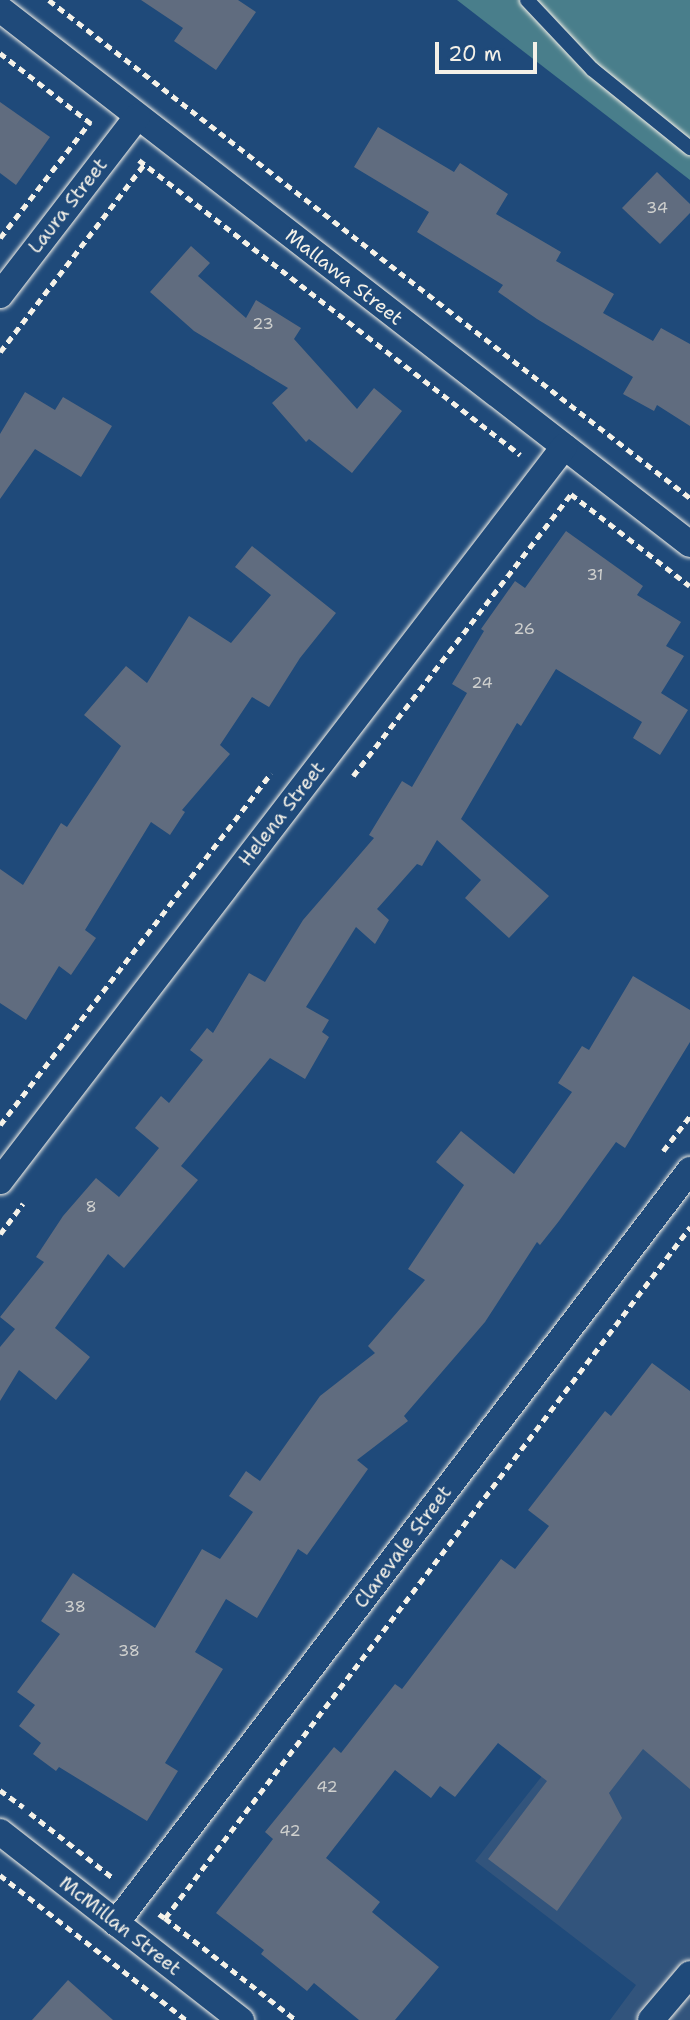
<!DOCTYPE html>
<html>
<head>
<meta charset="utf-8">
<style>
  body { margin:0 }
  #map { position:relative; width:690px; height:2020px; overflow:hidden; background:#1f4a7a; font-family:"Shantell Sans",sans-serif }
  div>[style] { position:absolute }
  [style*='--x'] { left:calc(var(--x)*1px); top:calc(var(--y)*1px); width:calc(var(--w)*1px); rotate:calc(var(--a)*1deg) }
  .built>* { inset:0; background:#32547c }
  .green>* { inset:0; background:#497e8b }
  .building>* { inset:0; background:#606c7f }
  .path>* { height:4.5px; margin-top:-2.25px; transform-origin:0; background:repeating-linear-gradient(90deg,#f4f1e8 0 7px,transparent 0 12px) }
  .roads { filter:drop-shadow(0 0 2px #f4f1e8) drop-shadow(0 0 2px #f4f1e8) }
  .lane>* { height:14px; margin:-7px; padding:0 7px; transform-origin:7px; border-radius:7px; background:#1f4a7a }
  .street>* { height:26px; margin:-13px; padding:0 13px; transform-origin:13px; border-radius:13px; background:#1f4a7a }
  span { translate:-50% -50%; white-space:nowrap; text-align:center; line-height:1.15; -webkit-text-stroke:5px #1f4a7a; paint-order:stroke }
  .number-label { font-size:16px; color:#cfd0ce }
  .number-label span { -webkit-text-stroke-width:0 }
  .street-label { font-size:19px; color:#f4f1e8 }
  .scale { position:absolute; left:435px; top:42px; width:102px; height:32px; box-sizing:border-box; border:4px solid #f4f1e8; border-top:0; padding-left:9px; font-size:21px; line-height:24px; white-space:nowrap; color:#f4f1e8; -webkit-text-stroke:5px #1f4a7a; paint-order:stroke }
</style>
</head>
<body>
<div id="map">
  <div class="built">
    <div style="clip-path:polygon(646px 1644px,690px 1680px,690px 2020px,610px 2020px,636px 1985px,475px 1861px)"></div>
  </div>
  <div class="green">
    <div style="clip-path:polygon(457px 0,690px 0,690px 180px)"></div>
  </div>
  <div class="building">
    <div style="clip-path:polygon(141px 0,238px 0,256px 12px,216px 70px,174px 41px,183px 28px)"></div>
    <div style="clip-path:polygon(0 102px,50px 137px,16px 185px,0 173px)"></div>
    <div style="clip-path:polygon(378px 127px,454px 172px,460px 163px,508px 194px,496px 214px,561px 252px,556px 261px,614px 294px,603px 313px,653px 341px,661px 328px,690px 344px,690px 426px,657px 405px,654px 411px,623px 394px,633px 377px,537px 319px,498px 292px,503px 285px,417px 232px,429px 212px,354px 167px)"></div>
    <div style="clip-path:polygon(657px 172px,690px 204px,690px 213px,660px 244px,622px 208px)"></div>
    <div style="clip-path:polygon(191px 246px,210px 263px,198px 276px,246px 318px,256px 300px,301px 328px,294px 339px,357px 409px,374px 388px,402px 411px,352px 473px,309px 439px,306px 442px,272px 403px,288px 388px,194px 331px,150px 292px)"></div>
    <div style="clip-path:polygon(25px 392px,55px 410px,63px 397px,112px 426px,81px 477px,35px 449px,0 499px,0 434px)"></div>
    <div style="clip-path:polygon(566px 531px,643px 586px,637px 595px,681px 622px,666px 646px,684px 656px,661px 693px,688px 710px,660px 755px,633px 738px,642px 722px,556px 669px,521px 726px,517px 723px,461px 819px,549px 896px,509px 938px,465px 898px,481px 880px,437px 840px,422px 866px,417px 864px,377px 909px,389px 920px,375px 944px,356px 927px,306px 1007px,329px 1020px,322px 1032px,329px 1037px,305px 1079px,270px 1058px,181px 1166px,198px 1180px,124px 1268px,108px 1254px,55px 1328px,90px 1357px,56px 1400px,19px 1370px,0 1401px,0 1347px,15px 1329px,0 1317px,44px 1262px,36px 1257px,63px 1216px,96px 1178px,119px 1197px,159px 1148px,135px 1128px,161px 1096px,169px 1103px,203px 1060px,190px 1050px,207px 1028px,213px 1033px,249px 973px,265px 982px,303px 920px,374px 838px,369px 835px,402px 781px,412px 787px,467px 693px,452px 684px,484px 631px,481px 629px,515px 581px,525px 588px)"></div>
    <div style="clip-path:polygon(252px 546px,336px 613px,300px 658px,269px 707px,252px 697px,220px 745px,230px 754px,182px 810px,185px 812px,170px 835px,151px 822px,85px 930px,96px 938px,71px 975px,59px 966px,26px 1020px,0 1003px,0 869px,23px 885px,61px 823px,67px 827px,121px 746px,84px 715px,126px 666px,147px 683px,189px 616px,231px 643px,271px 595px,235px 567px)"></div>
    <div style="clip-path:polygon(633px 976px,690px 1010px,690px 1042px,625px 1148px,616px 1142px,559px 1221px,540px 1245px,537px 1242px,485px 1322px,404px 1416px,408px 1421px,357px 1460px,368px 1469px,307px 1555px,298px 1549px,257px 1618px,226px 1599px,195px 1652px,223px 1669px,165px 1763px,178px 1771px,147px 1821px,59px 1767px,56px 1771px,33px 1754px,41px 1743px,19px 1726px,35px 1705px,17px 1692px,60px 1634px,41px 1621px,73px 1573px,155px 1628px,202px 1549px,220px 1559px,253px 1512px,229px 1496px,246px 1471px,260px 1481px,320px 1396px,375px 1353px,368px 1346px,425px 1280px,408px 1269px,464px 1185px,436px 1162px,461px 1131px,514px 1174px,572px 1092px,558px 1083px,582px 1046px,589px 1050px)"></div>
    <div style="clip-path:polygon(652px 1363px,690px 1391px,690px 1789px,643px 1749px,609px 1793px,622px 1818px,557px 1911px,488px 1859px,547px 1781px,498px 1743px,455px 1797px,440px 1786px,431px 1798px,395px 1770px,326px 1858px,380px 1902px,372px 1912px,439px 1967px,395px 2020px,359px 2020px,314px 1983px,307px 1991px,261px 1954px,264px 1950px,216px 1913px,273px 1839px,265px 1832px,334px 1747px,341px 1753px,395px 1684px,402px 1689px,501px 1559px,515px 1569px,549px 1526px,528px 1510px,605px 1411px,611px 1416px)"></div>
    <div style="clip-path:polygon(68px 1980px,113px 2020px,32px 2020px)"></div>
  </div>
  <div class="path">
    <div style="--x:49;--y:0;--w:812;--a:37.84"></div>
    <div style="--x:0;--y:53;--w:118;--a:37.7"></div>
    <div style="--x:139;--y:160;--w:482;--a:37.7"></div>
    <div style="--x:0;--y:238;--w:147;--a:-52.2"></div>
    <div style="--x:0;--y:352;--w:237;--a:-52.5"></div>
    <div style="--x:571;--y:494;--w:150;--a:37.7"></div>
    <div style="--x:353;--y:776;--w:356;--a:-52.3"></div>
    <div style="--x:0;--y:1125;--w:444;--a:-52.4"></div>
    <div style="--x:663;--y:1151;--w:44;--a:-52.4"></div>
    <div style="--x:0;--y:1234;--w:38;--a:-53"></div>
    <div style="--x:0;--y:1790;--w:29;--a:36"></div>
    <div style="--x:30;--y:1813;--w:104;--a:38"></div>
    <div style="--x:0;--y:1875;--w:236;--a:37.9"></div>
    <div style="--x:159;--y:1914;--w:7;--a:34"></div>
    <div style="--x:165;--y:1918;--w:868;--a:-52.77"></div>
    <div style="--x:165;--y:1918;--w:166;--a:37.9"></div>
  </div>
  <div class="roads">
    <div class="lane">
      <div style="--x:527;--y:0;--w:95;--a:46.7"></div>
      <div style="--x:592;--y:69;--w:126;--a:38.9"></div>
    </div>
    <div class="street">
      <div style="--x:0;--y:9;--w:873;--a:37.79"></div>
      <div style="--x:0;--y:295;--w:225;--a:-52.4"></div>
      <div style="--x:0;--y:1181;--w:926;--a:-52.46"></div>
      <div style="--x:0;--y:1832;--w:306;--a:38"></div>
      <div style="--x:116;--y:1923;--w:947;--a:-52.68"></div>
      <div style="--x:651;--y:2020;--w:60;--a:-49.7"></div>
    </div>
  </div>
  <div class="number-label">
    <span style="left:657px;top:208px">34</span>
    <span style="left:263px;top:324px">23</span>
    <span style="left:595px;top:575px">31</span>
    <span style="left:524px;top:629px">26</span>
    <span style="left:482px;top:683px">24</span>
    <span style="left:91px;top:1207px">8</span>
    <span style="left:75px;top:1607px">38</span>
    <span style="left:129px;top:1651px">38</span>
    <span style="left:327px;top:1787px">42</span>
    <span style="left:290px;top:1831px">42</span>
  </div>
  <div class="street-label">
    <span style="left:68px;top:206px;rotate:-52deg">Laura Street</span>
    <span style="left:344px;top:277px;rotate:38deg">Mallawa Street</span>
    <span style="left:282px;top:814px;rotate:-52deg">Helena Street</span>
    <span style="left:403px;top:1547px;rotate:-53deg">Clarevale Street</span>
    <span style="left:120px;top:1926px;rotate:38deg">McMillan Street</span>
  </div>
  <div class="scale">20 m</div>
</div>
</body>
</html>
